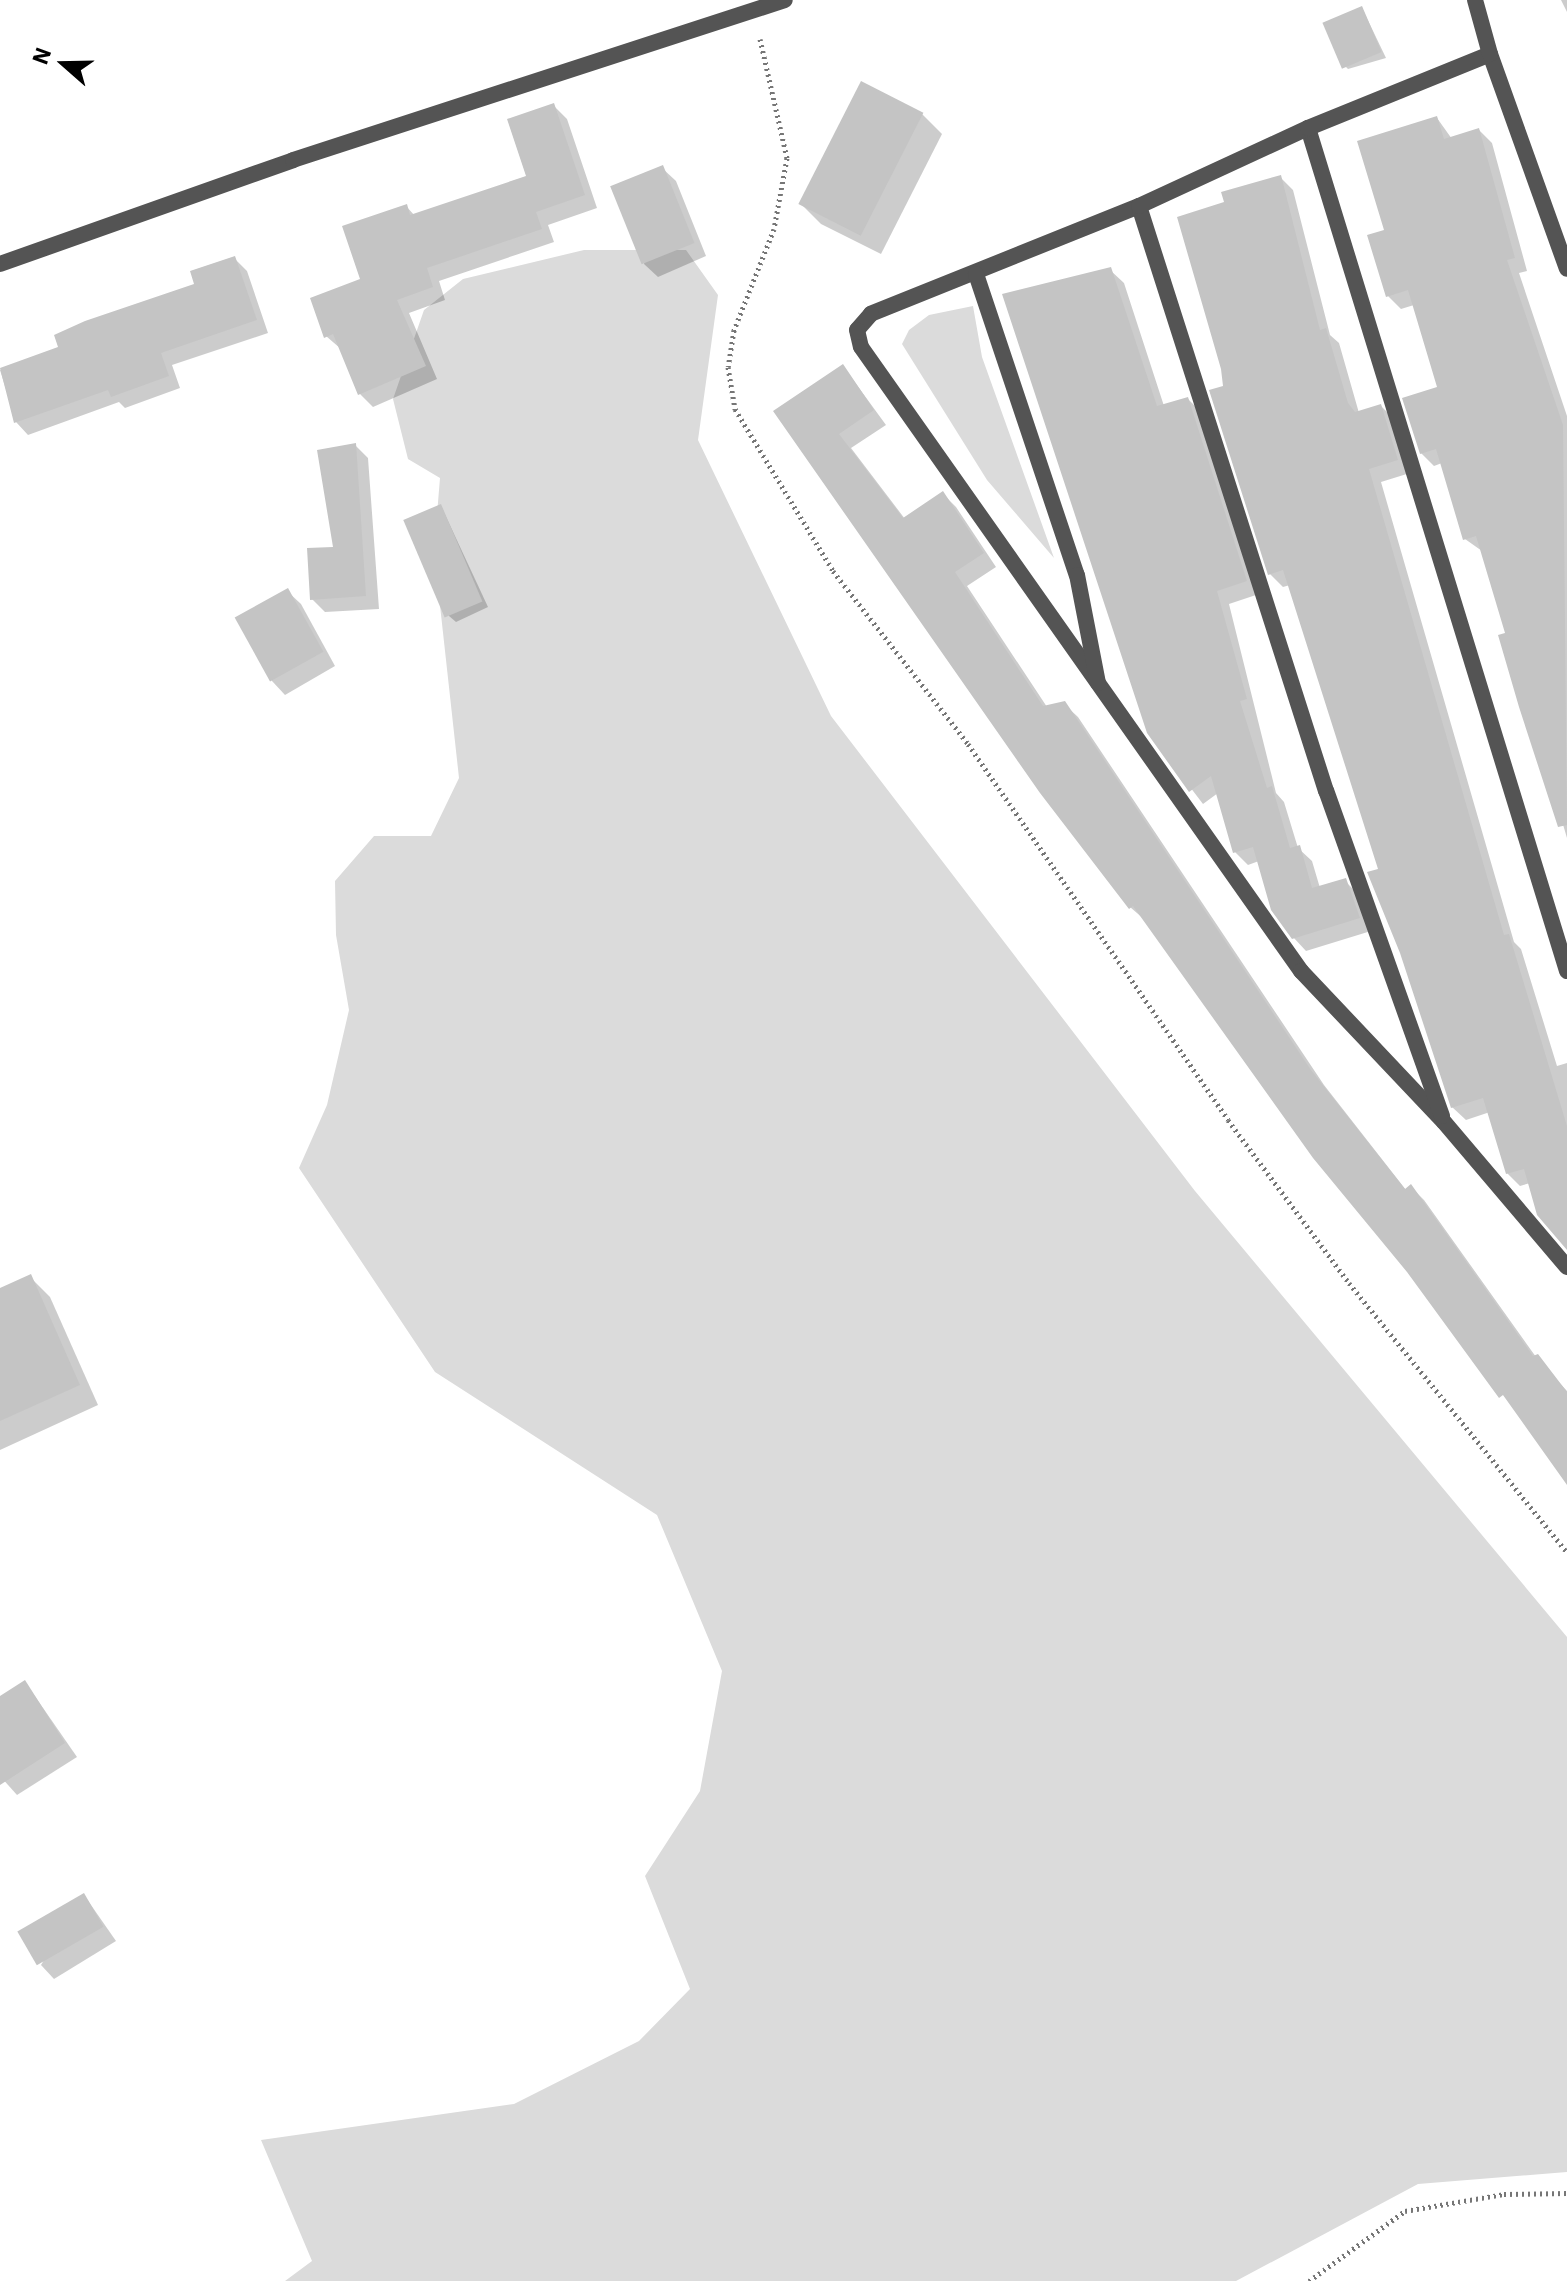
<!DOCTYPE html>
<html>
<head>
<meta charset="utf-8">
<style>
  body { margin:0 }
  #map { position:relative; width:1567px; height:2281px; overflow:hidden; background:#fff; font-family:"IBM Plex Sans",sans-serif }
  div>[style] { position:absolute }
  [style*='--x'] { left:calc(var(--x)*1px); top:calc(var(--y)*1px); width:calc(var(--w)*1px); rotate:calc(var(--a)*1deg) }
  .green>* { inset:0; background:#dbdbdb }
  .shadow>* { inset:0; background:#0003 }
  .building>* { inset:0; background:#c4c4c4; transform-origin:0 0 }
  .path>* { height:5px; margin-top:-2.5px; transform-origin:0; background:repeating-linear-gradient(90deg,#767676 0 2px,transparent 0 6px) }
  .minor>* { height:16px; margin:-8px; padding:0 8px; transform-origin:8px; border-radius:8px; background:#545454 }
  span { translate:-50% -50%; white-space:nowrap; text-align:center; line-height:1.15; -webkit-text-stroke:6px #fff; paint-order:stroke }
  .north { position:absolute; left:24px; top:24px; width:80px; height:80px; -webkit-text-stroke:6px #fff; paint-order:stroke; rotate:290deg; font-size:22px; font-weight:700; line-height:32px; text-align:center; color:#000 }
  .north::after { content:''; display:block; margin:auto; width:28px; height:36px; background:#000; clip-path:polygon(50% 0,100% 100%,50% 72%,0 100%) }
</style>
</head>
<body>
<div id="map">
  <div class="green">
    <div style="clip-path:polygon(584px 250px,686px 250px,718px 295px,698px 440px,831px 716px,1195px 1191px,1567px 1637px,1567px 2172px,1418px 2184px,1236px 2281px,285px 2281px,312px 2261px,261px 2140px,514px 2104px,639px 2041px,690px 1989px,645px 1876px,700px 1791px,722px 1671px,657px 1515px,435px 1372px,299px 1168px,327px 1105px,349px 1010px,336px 935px,335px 881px,374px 836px,431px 836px,459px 778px,434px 551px,440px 478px,408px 459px,393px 399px,424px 310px,463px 279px)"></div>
    <div style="clip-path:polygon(973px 306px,982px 357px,1054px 558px,987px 480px,902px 344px,909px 330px,929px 315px)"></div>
  </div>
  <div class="shadow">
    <div style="clip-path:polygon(1561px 0,1567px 0,1567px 12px)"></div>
    <div style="clip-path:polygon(1362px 8px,1386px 58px,1348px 69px,1341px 62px)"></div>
    <div style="clip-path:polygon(554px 106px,567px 119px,597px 208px,548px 225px,554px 242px,439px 281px,445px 300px,409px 313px,437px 379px,373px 407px,360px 394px,341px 349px,326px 336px,406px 206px,415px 216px,528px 177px)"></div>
    <div style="clip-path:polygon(922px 114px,942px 134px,881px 254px,821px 224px,801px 204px)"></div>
    <div style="clip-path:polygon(1437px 118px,1452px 139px,1479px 130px,1492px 143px,1527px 271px,1519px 273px,1567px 416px,1567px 838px,1482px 551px,1465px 539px,1442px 463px,1434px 466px,1421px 453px,1439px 388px,1414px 305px,1401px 309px,1388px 296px,1387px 231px)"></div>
    <div style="clip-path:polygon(662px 168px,676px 181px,706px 256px,658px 277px,644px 264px)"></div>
    <div style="clip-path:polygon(1280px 177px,1293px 190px,1330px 335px,1339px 343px,1359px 413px,1381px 406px,1394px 419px,1410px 473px,1381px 482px,1514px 942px,1521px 949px,1557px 1066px,1567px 1063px,1567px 1246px,1530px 1183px,1520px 1186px,1507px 1173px,1490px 1112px,1466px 1120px,1452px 1107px,1389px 917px,1369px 873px,1380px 870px,1290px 585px,1283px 587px,1270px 574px,1225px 388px,1226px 203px)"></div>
    <div style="clip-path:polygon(234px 258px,247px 271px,268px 333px,172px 365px,180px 388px,125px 408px,119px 402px,28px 435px,16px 422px,0 370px,61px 348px,197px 285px)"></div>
    <div style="clip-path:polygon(1110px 270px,1124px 283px,1164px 406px,1188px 399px,1201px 412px,1259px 594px,1229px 604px,1276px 793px,1284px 802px,1298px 848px,1312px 861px,1320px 888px,1345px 881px,1358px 894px,1371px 931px,1306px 951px,1293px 937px,1259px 861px,1248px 865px,1235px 852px,1218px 793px,1203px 804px,1148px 732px)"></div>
    <div style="clip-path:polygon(843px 366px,886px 425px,851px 448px,905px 519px,943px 494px,956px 507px,996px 567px,967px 586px,1047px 707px,1064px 704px,1078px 717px,1324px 1085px,1406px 1190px,1411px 1187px,1424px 1200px,1536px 1357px,1567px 1391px,1567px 1479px,1145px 920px,1130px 907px,776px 411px)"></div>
    <div style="clip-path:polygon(355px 445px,368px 458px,379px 609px,325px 612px,312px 599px,336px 549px)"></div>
    <div style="clip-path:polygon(441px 506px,488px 607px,456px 622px,449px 616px)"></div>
    <div style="clip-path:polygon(287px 591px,301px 604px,335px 666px,285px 695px,272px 681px,237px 620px)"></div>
    <div style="clip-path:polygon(30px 1277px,50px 1297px,98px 1405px,0 1450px,0 1290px)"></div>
    <div style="clip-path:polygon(25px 1682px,77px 1757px,17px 1795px,0 1776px,0 1699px)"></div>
    <div style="clip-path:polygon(84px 1895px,116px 1941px,54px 1979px,41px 1965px)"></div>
  </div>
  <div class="building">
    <div style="left:1362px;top:6px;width:50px;height:43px;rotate:67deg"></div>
    <div style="left:861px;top:81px;width:70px;height:138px;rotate:27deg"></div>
    <div style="clip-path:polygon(554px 103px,585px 195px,536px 212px,542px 229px,427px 268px,433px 287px,397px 300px,426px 366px,358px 395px,333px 334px,324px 338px,310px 298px,360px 279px,342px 226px,407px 204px,410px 215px,526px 176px,507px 119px)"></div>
    <div style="clip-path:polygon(1437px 116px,1444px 139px,1479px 128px,1515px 258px,1507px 260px,1563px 425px,1567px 825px,1558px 827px,1519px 707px,1498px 635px,1505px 633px,1476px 536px,1463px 540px,1436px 449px,1420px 454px,1402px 398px,1437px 387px,1408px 290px,1386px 297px,1367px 235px,1384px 230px,1357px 141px)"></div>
    <div style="left:663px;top:165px;width:84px;height:57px;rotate:68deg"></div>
    <div style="clip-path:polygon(1281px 175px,1320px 330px,1326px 328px,1348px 403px,1355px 412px,1381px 404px,1398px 460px,1369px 469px,1504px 935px,1509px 934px,1567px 1126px,1567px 1250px,1537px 1215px,1524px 1169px,1506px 1174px,1483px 1098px,1451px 1108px,1400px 953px,1367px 872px,1378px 869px,1283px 570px,1268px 575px,1209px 390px,1223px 386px,1221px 369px,1177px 217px,1224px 202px,1221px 192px)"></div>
    <div style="clip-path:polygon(235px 256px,257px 320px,161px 353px,169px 376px,111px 397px,108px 390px,14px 423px,0 368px,58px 347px,54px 335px,85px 321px,194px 284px,190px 271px)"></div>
    <div style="clip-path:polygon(1111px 267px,1157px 406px,1188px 397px,1247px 581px,1217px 591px,1247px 699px,1240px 701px,1267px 788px,1272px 786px,1290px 848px,1300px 845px,1312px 888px,1346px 878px,1360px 918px,1292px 939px,1271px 910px,1253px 847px,1233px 853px,1211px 776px,1189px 792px,1147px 733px,1002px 294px)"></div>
    <div style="clip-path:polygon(843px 364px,874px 410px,839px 434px,903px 518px,943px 491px,984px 553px,955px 572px,1043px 706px,1065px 701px,1311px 1070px,1405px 1189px,1411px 1184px,1533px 1356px,1538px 1354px,1567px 1392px,1567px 1485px,1503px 1395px,1499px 1398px,1407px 1272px,1313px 1158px,1133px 906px,1129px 909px,1040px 793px,773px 411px)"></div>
    <div style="clip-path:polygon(356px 443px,366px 596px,310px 600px,307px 548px,333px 547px,317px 450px)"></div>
    <div style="left:441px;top:504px;width:106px;height:41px;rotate:67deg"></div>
    <div style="left:288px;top:588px;width:73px;height:61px;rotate:61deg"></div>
    <div style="clip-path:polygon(31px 1274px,80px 1385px,0 1421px,0 1288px)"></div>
    <div style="clip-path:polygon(25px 1680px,65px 1743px,0 1785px,0 1696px)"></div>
    <div style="left:84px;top:1893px;width:39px;height:77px;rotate:60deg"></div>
  </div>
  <div class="path">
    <div style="--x:760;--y:39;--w:122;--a:77.2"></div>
    <div style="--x:787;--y:158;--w:72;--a:100.4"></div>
    <div style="--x:774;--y:229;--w:109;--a:111.6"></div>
    <div style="--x:734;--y:330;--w:37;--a:99"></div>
    <div style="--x:728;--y:367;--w:43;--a:80.5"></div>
    <div style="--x:735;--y:409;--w:189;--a:58.8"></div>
    <div style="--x:833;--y:571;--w:219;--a:52"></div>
    <div style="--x:968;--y:744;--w:457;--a:55.3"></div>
    <div style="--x:1228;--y:1120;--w:203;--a:53.4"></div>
    <div style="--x:1349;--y:1283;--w:346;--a:51"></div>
    <div style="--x:1309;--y:2281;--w:119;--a:-36.1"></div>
    <div style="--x:1405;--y:2211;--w:100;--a:-9.7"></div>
    <div style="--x:1504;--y:2194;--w:63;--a:-0.9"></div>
  </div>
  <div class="minor">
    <div style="--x:1490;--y:54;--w:228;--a:70.3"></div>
    <div style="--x:1308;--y:128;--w:882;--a:72.92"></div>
    <div style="--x:1139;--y:206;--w:289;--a:158.1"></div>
    <div style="--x:871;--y:314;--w:21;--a:131"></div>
    <div style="--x:857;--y:330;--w:17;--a:77"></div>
    <div style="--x:861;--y:347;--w:764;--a:54.81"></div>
    <div style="--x:1301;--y:971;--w:208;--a:46.6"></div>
    <div style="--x:1444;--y:1122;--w:190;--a:49.7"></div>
    <div style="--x:0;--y:264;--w:311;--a:-19.5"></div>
    <div style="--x:293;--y:160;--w:517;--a:-18.01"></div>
    <div style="--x:976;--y:274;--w:317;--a:71.5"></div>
    <div style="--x:1077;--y:575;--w:110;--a:79"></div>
    <div style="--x:1442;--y:1116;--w:345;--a:-109.6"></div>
    <div style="--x:1326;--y:791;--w:614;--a:-107.73"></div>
    <div style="--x:1139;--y:206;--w:186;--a:-24.8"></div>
    <div style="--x:1308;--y:128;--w:196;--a:-22.1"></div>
    <div style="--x:1490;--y:54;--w:56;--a:-105.5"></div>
  </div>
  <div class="north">N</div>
</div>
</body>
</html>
